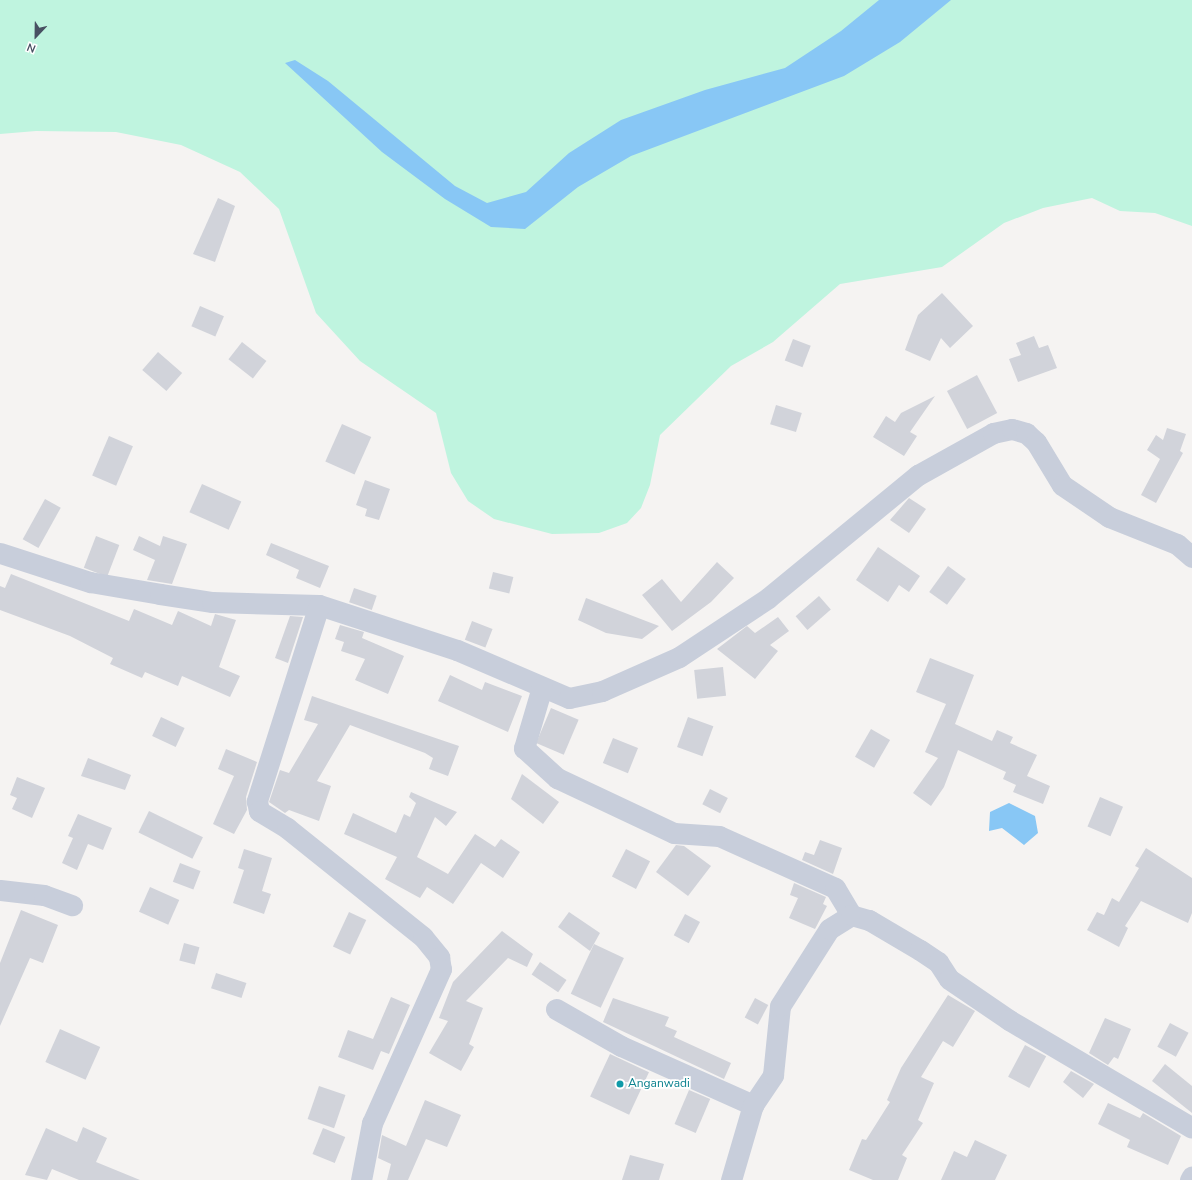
<!DOCTYPE html>
<html>
<head>
<meta charset="utf-8">
<style>
  body { margin:0 }
  #map { position:relative; width:1192px; height:1180px; overflow:hidden; background:#f5f3f2; font-family:"Nunito Sans",sans-serif }
  div>[style] { position:absolute }
  [style*='--x'] { left:calc(var(--x)*1px); top:calc(var(--y)*1px); width:calc(var(--w)*1px); rotate:calc(var(--a)*1deg) }
  .green>* { inset:0; background:#bff4df }
  .water>* { inset:0; background:#88c7f5 }
  .building>* { inset:0; background:#d1d3da; transform-origin:0 0 }
  .minor>* { height:21px; margin:-10.5px; padding:0 10.5px; transform-origin:10.5px; border-radius:10.5px; background:#c8cedb }
  .dots>* { width:11px; height:11px; translate:-50% -50%; box-sizing:border-box; border:2px solid #fff; border-radius:50% }
  span { translate:-50% -50%; white-space:nowrap; text-align:center; line-height:1.15; -webkit-text-stroke:3.5px #fff; paint-order:stroke }
  .culture-label { font-size:12px; color:#0d838f }
  .left { translate:0 -50%; text-align:left }
  .north { position:absolute; left:16px; top:16px; width:40px; height:40px; -webkit-text-stroke:3px #fff; paint-order:stroke; rotate:202deg; font-size:11px; font-weight:700; line-height:16px; text-align:center; color:#485062 }
  .north::after { content:''; display:block; margin:auto; width:14px; height:18px; background:#485062; clip-path:polygon(50% 0,100% 100%,50% 72%,0 100%) }
</style>
</head>
<body>
<div id="map">
  <div class="green">
    <div style="clip-path:polygon(0 0,1192px 0,1192px 226px,1155px 213px,1120px 211px,1092px 198px,1043px 208px,1004px 223px,942px 267px,840px 284px,773px 342px,731px 366px,660px 435px,650px 485px,641px 508px,627px 523px,599px 533px,552px 534px,494px 519px,468px 501px,451px 473px,436px 413px,360px 361px,316px 313px,279px 209px,240px 172px,181px 145px,116px 132px,36px 131px,0 134px)"></div>
  </div>
  <div class="water">
    <div style="clip-path:polygon(879px 0,951px 0,900px 42px,844px 76px,631px 156px,578px 187px,525px 229px,491px 227px,445px 199px,382px 152px,285px 63px,295px 60px,328px 81px,455px 186px,487px 203px,526px 192px,569px 153px,621px 120px,705px 90px,785px 68px,841px 31px)"></div>
    <div style="clip-path:polygon(1009px 803px,1035px 816px,1038px 833px,1024px 845px,1002px 828px,989px 831px,990px 812px)"></div>
  </div>
  <div class="building">
    <div style="clip-path:polygon(218px 198px,235px 206px,215px 262px,193px 254px)"></div>
    <div style="clip-path:polygon(942px 293px,973px 326px,950px 348px,941px 338px,930px 361px,905px 350px,918px 315px)"></div>
    <div style="left:200px;top:306px;width:26px;height:22px;rotate:23deg"></div>
    <div style="clip-path:polygon(1034px 336px,1039px 348px,1048px 345px,1057px 368px,1018px 382px,1009px 359px,1021px 355px,1016px 343px)"></div>
    <div style="left:793px;top:339px;width:19px;height:23px;rotate:21deg"></div>
    <div style="left:242px;top:342px;width:31px;height:22px;rotate:38deg"></div>
    <div style="left:158px;top:352px;width:32px;height:24px;rotate:41deg"></div>
    <div style="left:977px;top:375px;width:43px;height:34px;rotate:62deg"></div>
    <div style="clip-path:polygon(935px 396px,910px 432px,917px 436px,904px 456px,873px 437px,886px 416px,895px 422px,901px 413px)"></div>
    <div style="left:776px;top:405px;width:27px;height:20px;rotate:17deg"></div>
    <div style="left:342px;top:424px;width:32px;height:41px;rotate:24deg"></div>
    <div style="clip-path:polygon(1167px 428px,1186px 434px,1180px 451px,1183px 453px,1156px 503px,1141px 495px,1160px 459px,1147px 450px,1156px 435px,1163px 440px)"></div>
    <div style="left:109px;top:436px;width:26px;height:43px;rotate:23deg"></div>
    <div style="clip-path:polygon(365px 480px,390px 489px,379px 520px,365px 516px,367px 509px,356px 505px)"></div>
    <div style="left:202px;top:484px;width:43px;height:31px;rotate:24deg"></div>
    <div style="clip-path:polygon(909px 498px,926px 509px,909px 533px,890px 520px)"></div>
    <div style="left:45px;top:499px;width:18px;height:46px;rotate:29deg"></div>
    <div style="left:96px;top:536px;width:25px;height:34px;rotate:21deg"></div>
    <div style="clip-path:polygon(139px 536px,160px 546px,163px 536px,187px 544px,172px 584px,147px 580px,155px 560px,133px 550px)"></div>
    <div style="clip-path:polygon(271px 543px,329px 566px,320px 588px,296px 578px,299px 570px,266px 555px)"></div>
    <div style="clip-path:polygon(878px 547px,920px 576px,909px 592px,899px 585px,888px 602px,856px 580px)"></div>
    <div style="clip-path:polygon(717px 562px,734px 578px,711px 602px,672px 631px,642px 595px,662px 579px,681px 602px)"></div>
    <div style="left:948px;top:566px;width:22px;height:32px;rotate:36deg"></div>
    <div style="left:493px;top:572px;width:21px;height:17px;rotate:14deg"></div>
    <div style="clip-path:polygon(11px 574px,129px 621px,134px 609px,172px 625px,178px 611px,211px 626px,215px 614px,236px 620px,219px 667px,240px 676px,230px 697px,182px 676px,178px 686px,145px 672px,142px 678px,110px 664px,113px 658px,70px 636px,0 610px,0 586px,5px 588px)"></div>
    <div style="left:354px;top:588px;width:24px;height:15px;rotate:19deg"></div>
    <div style="left:819px;top:596px;width:18px;height:31px;rotate:49deg"></div>
    <div style="clip-path:polygon(586px 598px,659px 626px,642px 639px,606px 633px,578px 620px)"></div>
    <div style="clip-path:polygon(290px 616px,303px 617px,288px 663px,275px 658px)"></div>
    <div style="clip-path:polygon(778px 617px,789px 631px,770px 645px,778px 651px,755px 679px,717px 649px,747px 626px,755px 633px)"></div>
    <div style="left:472px;top:621px;width:22px;height:20px;rotate:21deg"></div>
    <div style="clip-path:polygon(340px 625px,364px 632px,362px 638px,404px 656px,388px 694px,355px 680px,365px 659px,341px 651px,344px 642px,335px 639px)"></div>
    <div style="clip-path:polygon(930px 658px,974px 675px,955px 724px,992px 741px,997px 730px,1013px 737px,1010px 743px,1037px 755px,1027px 776px,1050px 786px,1043px 804px,1013px 792px,1016px 785px,1003px 779px,1006px 772px,958px 750px,944px 787px,931px 806px,913px 793px,938px 758px,925px 752px,946px 704px,916px 692px)"></div>
    <div style="left:723px;top:667px;width:29px;height:29px;rotate:84deg"></div>
    <div style="clip-path:polygon(450px 675px,482px 690px,485px 682px,522px 696px,508px 732px,438px 701px)"></div>
    <div style="clip-path:polygon(312px 696px,459px 746px,448px 776px,429px 769px,433px 758px,425px 753px,350px 725px,317px 781px,331px 786px,319px 821px,289px 810px,285px 813px,269px 802px,280px 770px,289px 773px,318px 724px,304px 720px)"></div>
    <div style="left:551px;top:708px;width:30px;height:38px;rotate:23deg"></div>
    <div style="left:161px;top:717px;width:26px;height:21px;rotate:25deg"></div>
    <div style="left:688px;top:717px;width:27px;height:32px;rotate:20deg"></div>
    <div style="left:871px;top:729px;width:22px;height:32px;rotate:30deg"></div>
    <div style="left:613px;top:738px;width:27px;height:27px;rotate:22deg"></div>
    <div style="clip-path:polygon(226px 749px,257px 762px,246px 797px,247px 810px,234px 834px,213px 824px,234px 776px,218px 769px)"></div>
    <div style="clip-path:polygon(88px 758px,131px 775px,125px 790px,81px 776px)"></div>
    <div style="clip-path:polygon(522px 774px,559px 802px,543px 824px,511px 799px)"></div>
    <div style="clip-path:polygon(17px 777px,45px 788px,32px 818px,12px 809px,17px 798px,10px 795px)"></div>
    <div style="left:710px;top:789px;width:20px;height:17px;rotate:27deg"></div>
    <div style="clip-path:polygon(411px 792px,457px 812px,446px 826px,435px 817px,417px 857px,448px 874px,475px 834px,495px 847px,501px 839px,520px 852px,503px 878px,481px 863px,453px 904px,427px 887px,420px 898px,385px 879px,397px 857px,344px 834px,353px 813px,396px 833px,404px 814px,410px 817px,416px 803px,409px 797px)"></div>
    <div style="left:1100px;top:797px;width:25px;height:32px;rotate:23deg"></div>
    <div style="left:149px;top:811px;width:60px;height:24px;rotate:26deg"></div>
    <div style="clip-path:polygon(78px 814px,112px 828px,103px 850px,88px 844px,77px 870px,62px 863px,73px 838px,68px 836px)"></div>
    <div style="clip-path:polygon(820px 840px,842px 848px,833px 874px,802px 860px,805px 852px,814px 855px)"></div>
    <div style="clip-path:polygon(676px 845px,684px 846px,711px 866px,688px 896px,656px 872px)"></div>
    <div style="clip-path:polygon(1146px 848px,1192px 878px,1192px 913px,1188px 923px,1141px 901px,1125px 926px,1128px 928px,1119px 947px,1087px 930px,1097px 912px,1104px 915px,1112px 898px,1119px 902px,1139px 868px,1135px 866px)"></div>
    <div style="clip-path:polygon(244px 849px,272px 858px,262px 891px,271px 894px,264px 914px,233px 903px,244px 870px,238px 868px)"></div>
    <div style="left:626px;top:849px;width:27px;height:31px;rotate:27deg"></div>
    <div style="left:180px;top:863px;width:22px;height:20px;rotate:21deg"></div>
    <div style="clip-path:polygon(794px 883px,826px 897px,823px 904px,827px 906px,815px 929px,789px 918px,798px 898px,790px 895px)"></div>
    <div style="left:150px;top:887px;width:32px;height:27px;rotate:24deg"></div>
    <div style="clip-path:polygon(21px 910px,58px 925px,43px 963px,30px 958px,0 1026px,0 963px)"></div>
    <div style="left:349px;top:912px;width:19px;height:38px;rotate:25deg"></div>
    <div style="clip-path:polygon(569px 912px,600px 933px,590px 951px,558px 927px)"></div>
    <div style="left:685px;top:914px;width:17px;height:24px;rotate:28deg"></div>
    <div style="clip-path:polygon(502px 931px,533px 954px,527px 967px,508px 958px,466px 1001px,483px 1008px,469px 1044px,474px 1047px,461px 1071px,429px 1053px,448px 1021px,439px 1018px,453px 982px)"></div>
    <div style="left:184px;top:943px;width:16px;height:18px;rotate:15deg"></div>
    <div style="left:594px;top:944px;width:33px;height:55px;rotate:25deg"></div>
    <div style="left:540px;top:962px;width:32px;height:15px;rotate:34deg"></div>
    <div style="left:216px;top:973px;width:32px;height:16px;rotate:18deg"></div>
    <div style="clip-path:polygon(948px 995px,975px 1011px,953px 1047px,943px 1041px,921px 1077px,934px 1083px,918px 1120px,923px 1123px,902px 1155px,907px 1158px,898px 1180px,873px 1180px,849px 1170px,862px 1139px,866px 1140px,890px 1102px,887px 1100px,901px 1068px)"></div>
    <div style="clip-path:polygon(391px 997px,410px 1005px,389px 1054px,381px 1051px,373px 1070px,338px 1057px,348px 1030px,373px 1039px)"></div>
    <div style="clip-path:polygon(613px 998px,669px 1017px,665px 1026px,677px 1031px,674px 1037px,731px 1063px,724px 1079px,603px 1022px)"></div>
    <div style="left:755px;top:998px;width:15px;height:22px;rotate:28deg"></div>
    <div style="clip-path:polygon(1105px 1018px,1131px 1029px,1118px 1059px,1114px 1057px,1108px 1065px,1089px 1053px)"></div>
    <div style="left:1170px;top:1023px;width:21px;height:27px;rotate:28deg"></div>
    <div style="left:60px;top:1029px;width:44px;height:36px;rotate:24deg"></div>
    <div style="left:1025px;top:1045px;width:24px;height:36px;rotate:28deg"></div>
    <div style="left:610px;top:1054px;width:43px;height:47px;rotate:25deg"></div>
    <div style="clip-path:polygon(1165px 1064px,1192px 1086px,1192px 1113px,1152px 1081px)"></div>
    <div style="clip-path:polygon(1071px 1071px,1094px 1084px,1083px 1098px,1063px 1082px)"></div>
    <div style="left:319px;top:1086px;width:28px;height:35px;rotate:19deg"></div>
    <div style="left:689px;top:1090px;width:23px;height:37px;rotate:23deg"></div>
    <div style="clip-path:polygon(425px 1100px,461px 1115px,447px 1147px,426px 1139px,408px 1180px,387px 1180px,391px 1164px,378px 1158px,382px 1135px,406px 1146px)"></div>
    <div style="clip-path:polygon(1108px 1103px,1140px 1118px,1143px 1113px,1181px 1136px,1168px 1165px,1127px 1147px,1130px 1140px,1098px 1124px)"></div>
    <div style="clip-path:polygon(83px 1127px,107px 1138px,96px 1162px,140px 1180px,79px 1180px,52px 1169px,47px 1180px,25px 1175px,46px 1128px,77px 1142px)"></div>
    <div style="left:323px;top:1128px;width:24px;height:28px;rotate:22deg"></div>
    <div style="clip-path:polygon(975px 1140px,1007px 1155px,995px 1180px,941px 1180px,954px 1151px,967px 1157px)"></div>
    <div style="clip-path:polygon(630px 1155px,664px 1164px,659px 1180px,622px 1180px)"></div>
  </div>
  <div class="minor">
    <div style="--x:0;--y:553;--w:95;--a:17.9"></div>
    <div style="--x:90;--y:582;--w:71;--a:9.7"></div>
    <div style="--x:160;--y:594;--w:53;--a:8.7"></div>
    <div style="--x:212;--y:602;--w:107;--a:1.6"></div>
    <div style="--x:319;--y:605;--w:145;--a:18.1"></div>
    <div style="--x:457;--y:650;--w:122;--a:23.2"></div>
    <div style="--x:569;--y:698;--w:34;--a:-12"></div>
    <div style="--x:602;--y:691;--w:84;--a:-23.8"></div>
    <div style="--x:679;--y:657;--w:107;--a:-33.5"></div>
    <div style="--x:768;--y:598;--w:194;--a:-39.4"></div>
    <div style="--x:918;--y:475;--w:86;--a:-29.2"></div>
    <div style="--x:993;--y:433;--w:19;--a:-12"></div>
    <div style="--x:1012;--y:429;--w:15;--a:16"></div>
    <div style="--x:1026;--y:433;--w:13;--a:42"></div>
    <div style="--x:1036;--y:442;--w:50;--a:58.8"></div>
    <div style="--x:1062;--y:485;--w:57;--a:34.2"></div>
    <div style="--x:1109;--y:517;--w:73;--a:21.7"></div>
    <div style="--x:1177;--y:544;--w:20;--a:41"></div>
    <div style="--x:319;--y:605;--w:206;--a:107.6"></div>
    <div style="--x:257;--y:801;--w:10;--a:79"></div>
    <div style="--x:259;--y:811;--w:33;--a:31"></div>
    <div style="--x:287;--y:828;--w:174;--a:38.7"></div>
    <div style="--x:423;--y:937;--w:26;--a:51"></div>
    <div style="--x:439;--y:957;--w:12;--a:81"></div>
    <div style="--x:441;--y:969;--w:169;--a:114.1"></div>
    <div style="--x:372;--y:1123;--w:58;--a:100.9"></div>
    <div style="--x:542;--y:687;--w:64;--a:106.4"></div>
    <div style="--x:524;--y:748;--w:45;--a:42.3"></div>
    <div style="--x:557;--y:778;--w:129;--a:25.2"></div>
    <div style="--x:674;--y:833;--w:45;--a:3.8"></div>
    <div style="--x:719;--y:836;--w:127;--a:24.1"></div>
    <div style="--x:835;--y:888;--w:31;--a:59"></div>
    <div style="--x:0;--y:890;--w:44;--a:6.5"></div>
    <div style="--x:44;--y:895;--w:30;--a:20"></div>
    <div style="--x:556;--y:1009;--w:75;--a:29.6"></div>
    <div style="--x:621;--y:1046;--w:145;--a:24.1"></div>
    <div style="--x:731;--y:1180;--w:78;--a:-73.7"></div>
    <div style="--x:753;--y:1105;--w:36;--a:-56"></div>
    <div style="--x:773;--y:1075;--w:69;--a:-84.2"></div>
    <div style="--x:780;--y:1006;--w:91;--a:-57.5"></div>
    <div style="--x:829;--y:929;--w:26;--a:-32"></div>
    <div style="--x:851;--y:915;--w:19;--a:16"></div>
    <div style="--x:869;--y:920;--w:59;--a:30.5"></div>
    <div style="--x:920;--y:950;--w:22;--a:34"></div>
    <div style="--x:938;--y:962;--w:20;--a:57"></div>
    <div style="--x:949;--y:979;--w:73;--a:34.3"></div>
    <div style="--x:1009;--y:1020;--w:212;--a:30.5"></div>
    <div style="--x:1190;--y:1180;--w:4;--a:-63"></div>
  </div>
  <div class="dots">
    <div style="left:620px;top:1084px;background:#0f9aa8"></div>
  </div>
  <div class="culture-label">
    <span class="left" style="left:628px;top:1084px">Anganwadi</span>
  </div>
  <div class="north">N</div>
</div>
</body>
</html>
